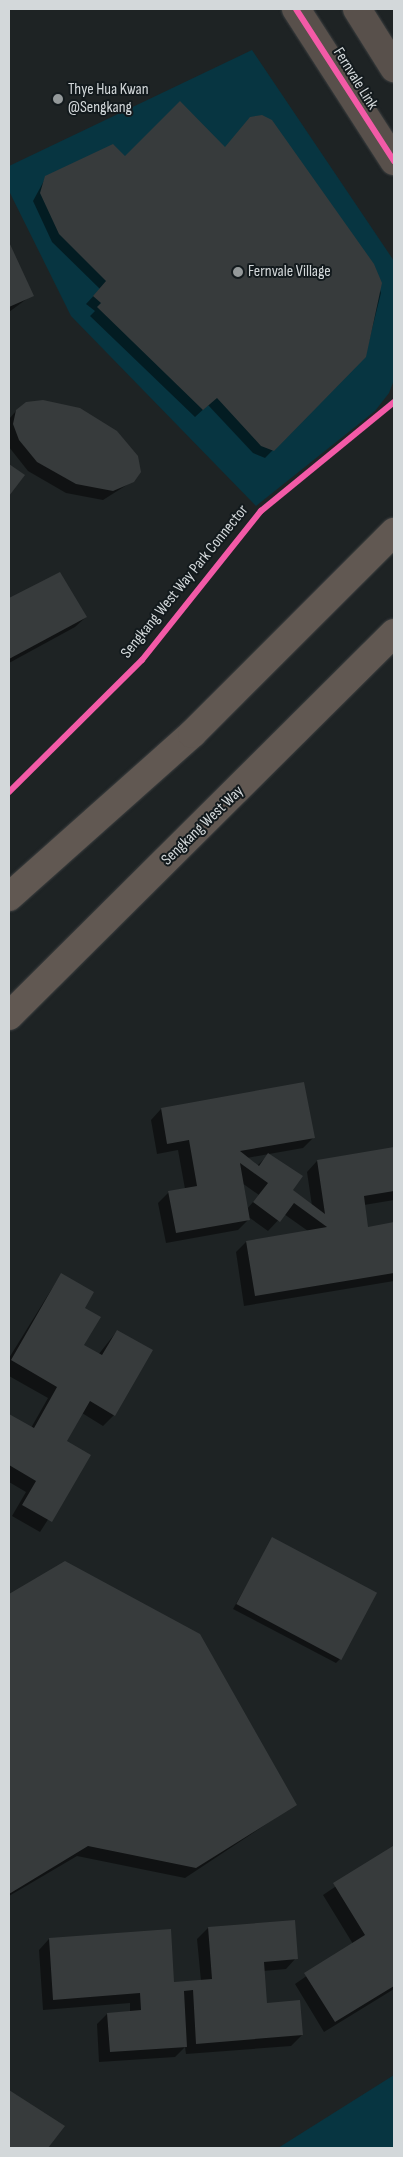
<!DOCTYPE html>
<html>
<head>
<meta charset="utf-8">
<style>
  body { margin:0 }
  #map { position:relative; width:403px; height:2157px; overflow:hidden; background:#1e2324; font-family:"Sofia Sans Condensed",sans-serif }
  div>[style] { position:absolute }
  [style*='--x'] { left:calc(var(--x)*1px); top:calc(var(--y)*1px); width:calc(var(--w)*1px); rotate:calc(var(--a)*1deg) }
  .green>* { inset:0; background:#073541 }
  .shadow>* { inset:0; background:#0007 }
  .building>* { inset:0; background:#373b3c; transform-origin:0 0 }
  .roads { filter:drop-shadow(0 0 1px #3c3f40) drop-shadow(0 0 1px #3c3f40) }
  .minor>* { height:28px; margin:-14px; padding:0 14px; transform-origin:14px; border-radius:14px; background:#58504b }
  .major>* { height:28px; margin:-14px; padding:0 14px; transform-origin:14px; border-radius:14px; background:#615852 }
  .cycleway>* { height:6px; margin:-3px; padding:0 3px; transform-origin:3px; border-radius:3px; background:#f35aa7 }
  .dots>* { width:14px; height:14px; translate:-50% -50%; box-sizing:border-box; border:2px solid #131a1d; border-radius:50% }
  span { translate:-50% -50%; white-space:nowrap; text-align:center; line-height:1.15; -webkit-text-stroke:4px #131a1d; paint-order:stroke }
  .street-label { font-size:16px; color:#d3d8da }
  .poi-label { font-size:16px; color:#d3d8da }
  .left { translate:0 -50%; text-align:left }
  .frame { position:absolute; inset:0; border:10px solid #d3d8da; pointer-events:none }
</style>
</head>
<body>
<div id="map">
  <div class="green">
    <div style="clip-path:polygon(252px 50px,394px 261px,394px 380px,389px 393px,375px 411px,256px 506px,71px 316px,9px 191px,9px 166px)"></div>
    <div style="clip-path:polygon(394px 2075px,394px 2148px,278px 2148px)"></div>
  </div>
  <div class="shadow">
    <div style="clip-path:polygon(224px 148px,373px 264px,381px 293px,365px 357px,265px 458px,253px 453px,208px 405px,195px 417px,90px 316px,95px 311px,86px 304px,100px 289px,52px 242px,33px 201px,46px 177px,125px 157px)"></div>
    <div style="clip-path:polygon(9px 245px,32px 295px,9px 312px)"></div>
    <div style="clip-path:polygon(16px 411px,133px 481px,103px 500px,66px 493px,28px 471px,9px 447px,9px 419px)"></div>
    <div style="clip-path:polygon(59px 574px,86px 617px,75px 627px,9px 663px,9px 599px)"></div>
    <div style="clip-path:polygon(evenodd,161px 1109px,314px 1137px,303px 1148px,269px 1154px,292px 1191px,312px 1206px,307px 1172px,317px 1161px,394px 1148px,394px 1200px,364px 1205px,367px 1228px,394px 1224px,394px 1281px,244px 1306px,236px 1252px,246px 1242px,308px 1231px,284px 1214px,268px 1231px,250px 1218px,238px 1230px,166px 1243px,158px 1203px,169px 1192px,185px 1189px,178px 1150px,157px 1154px,151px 1120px,161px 1109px,269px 1154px,257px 1166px,247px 1158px,269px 1154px,161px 1109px,242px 1183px,259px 1195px,247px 1209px,242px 1183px)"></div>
    <div style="clip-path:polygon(61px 1274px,83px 1309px,82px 1346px,98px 1355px,117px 1331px,114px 1415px,103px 1426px,82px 1413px,65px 1442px,89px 1456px,40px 1532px,12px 1516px,26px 1492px,9px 1482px,9px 1415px,31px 1428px,48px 1398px,9px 1376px,9px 1358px)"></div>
    <div style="clip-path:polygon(273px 1539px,340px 1659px,336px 1663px,233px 1609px)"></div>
    <div style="clip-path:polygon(65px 1562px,295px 1805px,185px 1878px,77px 1856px,9px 1896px,9px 1596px)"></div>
    <div style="clip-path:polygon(393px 1848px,394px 1989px,324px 2032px,295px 1984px,353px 1944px,323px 1895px)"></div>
    <div style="clip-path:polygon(208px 1928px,296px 1958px,286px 1969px,263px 1971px,265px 2004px,302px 2035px,291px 2046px,186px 2054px,185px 2047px,175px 2057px,99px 2062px,97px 2024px,107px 2014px,130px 2012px,130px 2003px,43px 2010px,39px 1950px,49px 1939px,173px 1983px,201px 1981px,197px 1939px)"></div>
    <div style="clip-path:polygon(9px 2092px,63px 2126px,46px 2148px,9px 2148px)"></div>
  </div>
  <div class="building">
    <div style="clip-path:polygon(180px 101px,225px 147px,250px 117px,262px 115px,272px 120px,374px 264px,382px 283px,366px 357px,274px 451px,261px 446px,217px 398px,203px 410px,97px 307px,101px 303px,93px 296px,106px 281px,59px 234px,40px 193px,45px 176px,113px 144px,125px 156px)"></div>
    <div style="clip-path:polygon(9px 242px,34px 296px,9px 307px)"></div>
    <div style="clip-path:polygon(43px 400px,80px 408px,117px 431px,138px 456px,141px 472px,134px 482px,113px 491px,76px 484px,37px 462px,19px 440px,13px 424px,16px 410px,26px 402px)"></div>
    <div style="clip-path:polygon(9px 464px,25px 475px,9px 496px)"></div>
    <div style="clip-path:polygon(60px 572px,87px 617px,9px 659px,9px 598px)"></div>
    <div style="clip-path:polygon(304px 1082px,315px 1138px,240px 1151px,259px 1166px,268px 1153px,303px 1176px,293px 1190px,325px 1214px,317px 1160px,394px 1147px,394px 1191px,364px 1196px,368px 1227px,394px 1222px,394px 1273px,255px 1296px,246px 1241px,327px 1227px,294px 1203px,280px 1222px,253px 1202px,268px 1183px,240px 1163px,250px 1220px,176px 1233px,168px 1191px,197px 1186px,189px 1140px,167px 1144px,161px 1108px)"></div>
    <div style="clip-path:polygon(61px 1273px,94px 1292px,85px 1308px,101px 1317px,84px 1345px,102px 1355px,117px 1330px,153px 1350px,115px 1416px,90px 1401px,67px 1441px,91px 1455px,52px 1522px,22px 1505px,36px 1481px,9px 1465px,9px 1414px,34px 1428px,57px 1387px,11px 1360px)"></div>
    <div style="left:272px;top:1537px;width:119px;height:76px;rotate:28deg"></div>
    <div style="clip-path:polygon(65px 1561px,200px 1634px,297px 1805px,196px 1868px,88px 1846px,9px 1894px,9px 1594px)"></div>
    <div style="clip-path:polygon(393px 1846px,394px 1986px,335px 2022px,304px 1973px,365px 1935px,333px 1883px)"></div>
    <div style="clip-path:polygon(295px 1920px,298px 1959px,264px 1962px,267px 2003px,300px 2000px,303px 2035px,196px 2044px,193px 1990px,184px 1991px,187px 2047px,110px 2052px,107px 2013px,141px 2010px,140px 1993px,53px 2000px,49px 1938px,171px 1929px,174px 1982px,212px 1979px,208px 1927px)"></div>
    <div style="clip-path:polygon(9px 2090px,65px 2126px,48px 2148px,9px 2148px)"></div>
  </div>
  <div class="roads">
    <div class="minor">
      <div style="--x:296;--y:9;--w:181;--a:57.2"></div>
      <div style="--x:357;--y:9;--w:70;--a:57.9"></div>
    </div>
    <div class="major">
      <div style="--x:9;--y:897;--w:245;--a:-41.7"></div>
      <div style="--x:192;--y:734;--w:286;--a:-45"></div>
      <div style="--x:9;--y:1016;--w:543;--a:-44.85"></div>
    </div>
  </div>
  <div class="cycleway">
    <div style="--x:296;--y:9;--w:181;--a:57.2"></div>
    <div style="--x:9;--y:792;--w:187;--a:-44.8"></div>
    <div style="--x:142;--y:660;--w:191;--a:-51.4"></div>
    <div style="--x:261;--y:511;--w:172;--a:-39.3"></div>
  </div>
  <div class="dots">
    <div style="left:58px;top:99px;background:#94999a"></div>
    <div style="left:238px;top:272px;background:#94999a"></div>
  </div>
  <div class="street-label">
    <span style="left:355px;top:79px;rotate:58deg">Fernvale Link</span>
    <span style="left:185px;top:582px;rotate:-51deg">Sengkang West Way Park Connector</span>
    <span style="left:203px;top:826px;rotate:-44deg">Sengkang West Way</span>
  </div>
  <div class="poi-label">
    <span class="left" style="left:68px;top:99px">Thye Hua Kwan<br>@Sengkang</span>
    <span class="left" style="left:248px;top:272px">Fernvale Village</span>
  </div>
  <div class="frame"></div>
</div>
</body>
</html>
